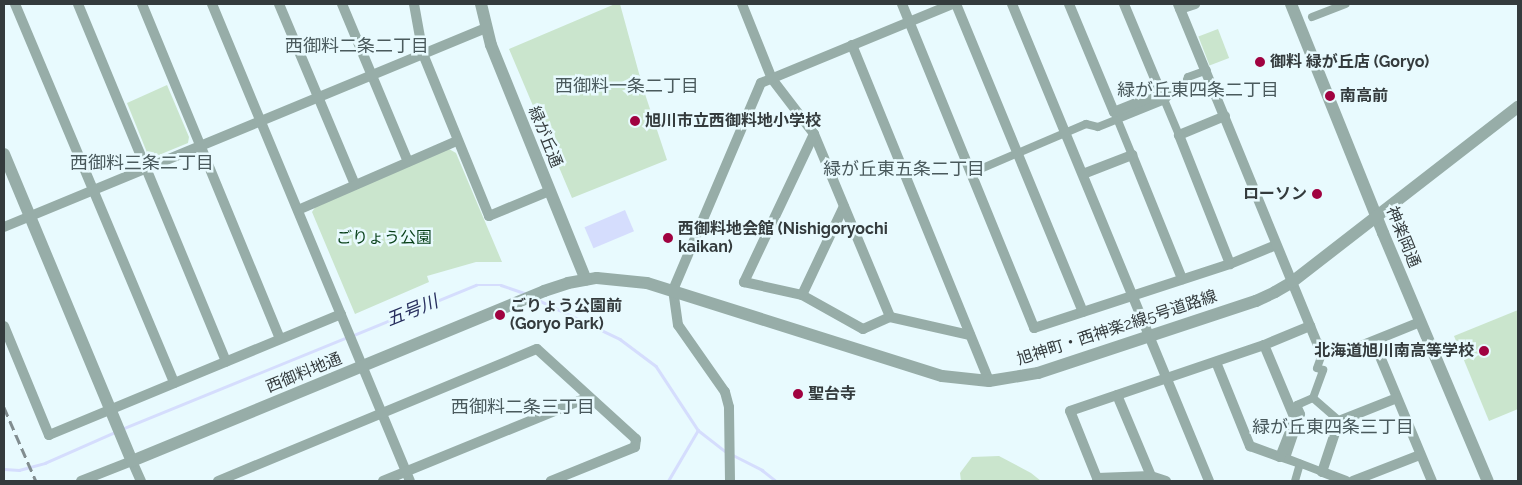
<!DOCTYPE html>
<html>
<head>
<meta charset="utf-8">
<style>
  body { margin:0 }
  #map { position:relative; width:1522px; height:485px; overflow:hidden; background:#e8fafe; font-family:Raleway,"Noto Sans JP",sans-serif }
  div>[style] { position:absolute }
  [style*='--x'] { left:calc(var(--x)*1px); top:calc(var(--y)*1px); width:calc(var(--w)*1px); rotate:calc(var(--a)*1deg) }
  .green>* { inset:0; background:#cae5cd; transform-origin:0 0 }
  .water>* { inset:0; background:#d5ddfd; transform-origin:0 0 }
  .stream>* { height:2.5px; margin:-1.25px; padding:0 1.25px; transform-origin:1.25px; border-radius:1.25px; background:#d5ddfd }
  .pedestrian>* { height:8px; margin:-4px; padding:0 4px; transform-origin:4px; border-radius:4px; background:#97ada8 }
  .minor>* { height:10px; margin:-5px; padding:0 5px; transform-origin:5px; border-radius:5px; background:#97ada8 }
  .tertiary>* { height:12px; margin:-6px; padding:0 6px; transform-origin:6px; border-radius:6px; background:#97ada8 }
  .rail>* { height:2.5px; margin-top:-1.25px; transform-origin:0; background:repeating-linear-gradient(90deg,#818d90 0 10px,transparent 0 15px) }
  .dots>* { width:14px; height:14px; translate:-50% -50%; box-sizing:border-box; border:2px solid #e8fafe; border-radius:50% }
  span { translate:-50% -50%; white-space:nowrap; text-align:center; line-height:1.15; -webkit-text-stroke:5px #e8fafe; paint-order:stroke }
  .poi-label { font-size:16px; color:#343b3d; font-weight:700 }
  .left { translate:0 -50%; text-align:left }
  .right { translate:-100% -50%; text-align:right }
  .street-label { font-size:16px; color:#343b3d }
  .park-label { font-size:16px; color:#073f18 }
  .neighbourhood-label { font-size:18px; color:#4a5a5d }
  .water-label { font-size:18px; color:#272e5e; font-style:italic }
  .frame { position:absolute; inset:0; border:5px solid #343b3d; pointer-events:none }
</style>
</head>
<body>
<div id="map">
  <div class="green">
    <div style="clip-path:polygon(615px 4px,620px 4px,643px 88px,667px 160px,572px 198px,509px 49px)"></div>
    <div style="left:1218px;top:29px;width:31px;height:21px;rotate:69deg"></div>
    <div style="clip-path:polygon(167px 85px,189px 137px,188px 143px,154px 157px,148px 155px,127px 103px)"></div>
    <div style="clip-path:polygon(449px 149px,456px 153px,502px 262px,476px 262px,427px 276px,429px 282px,355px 314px,312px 212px,316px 206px)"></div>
    <div style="clip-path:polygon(1518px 310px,1518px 409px,1489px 421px,1454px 336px)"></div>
    <div style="clip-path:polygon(999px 456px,1031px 473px,1041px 481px,961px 481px,960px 473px,972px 457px)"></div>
  </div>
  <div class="water">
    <div style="left:625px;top:210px;width:23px;height:44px;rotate:67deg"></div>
  </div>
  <div class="stream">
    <div style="--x:536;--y:299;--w:93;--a:25.5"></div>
    <div style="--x:620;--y:339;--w:45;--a:36.9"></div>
    <div style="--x:656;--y:366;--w:77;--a:56.7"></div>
    <div style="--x:698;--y:430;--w:34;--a:38"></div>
    <div style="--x:354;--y:335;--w:132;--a:-22.3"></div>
    <div style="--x:476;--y:285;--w:25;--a:0"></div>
    <div style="--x:501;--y:285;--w:28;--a:19"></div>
    <div style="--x:122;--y:429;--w:244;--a:-22.2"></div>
    <div style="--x:733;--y:455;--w:33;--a:27"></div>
    <div style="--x:762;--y:470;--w:18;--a:38"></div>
    <div style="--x:4;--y:469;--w:15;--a:4"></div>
    <div style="--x:19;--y:470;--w:27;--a:-15"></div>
    <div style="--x:45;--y:463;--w:77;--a:-23.9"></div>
    <div style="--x:668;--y:481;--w:59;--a:-59.5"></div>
  </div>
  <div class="pedestrian">
    <div style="--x:1312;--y:17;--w:36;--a:-21"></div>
    <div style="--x:1163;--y:97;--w:41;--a:67.2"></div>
    <div style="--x:1116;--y:116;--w:42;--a:67.7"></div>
    <div style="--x:971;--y:173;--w:125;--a:-23.1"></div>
    <div style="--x:1086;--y:124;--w:12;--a:14"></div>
    <div style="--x:1098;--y:127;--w:72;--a:-21.9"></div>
    <div style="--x:1165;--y:100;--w:5;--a:-53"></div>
    <div style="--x:1168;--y:96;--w:15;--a:-20"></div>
    <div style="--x:1182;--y:91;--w:15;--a:-67"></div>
    <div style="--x:1188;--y:77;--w:20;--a:-20"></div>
    <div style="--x:1313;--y:398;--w:35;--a:41"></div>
    <div style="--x:1286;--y:458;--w:46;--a:-71.2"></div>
    <div style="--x:1301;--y:414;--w:10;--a:-114"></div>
    <div style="--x:1297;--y:405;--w:17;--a:-24"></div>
    <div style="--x:1313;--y:398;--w:30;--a:-70"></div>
    <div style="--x:1323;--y:370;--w:6;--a:-162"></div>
    <div style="--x:1317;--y:368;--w:23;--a:-70"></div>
    <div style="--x:1295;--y:481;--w:18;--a:-74"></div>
    <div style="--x:1300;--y:464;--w:21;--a:-161"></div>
    <div style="--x:1280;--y:457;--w:6;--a:9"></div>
    <div style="--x:1286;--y:458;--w:39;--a:21"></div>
  </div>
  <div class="minor">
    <div style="--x:15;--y:4;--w:411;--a:67.2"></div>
    <div style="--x:78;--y:4;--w:387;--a:67.5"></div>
    <div style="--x:142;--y:4;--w:362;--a:67.6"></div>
    <div style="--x:212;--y:4;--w:516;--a:67.46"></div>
    <div style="--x:279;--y:4;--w:196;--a:67.2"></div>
    <div style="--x:342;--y:4;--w:171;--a:67.3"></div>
    <div style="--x:414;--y:4;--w:51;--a:79.8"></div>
    <div style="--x:423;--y:54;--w:175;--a:67.8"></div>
    <div style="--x:489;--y:216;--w:65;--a:-22.6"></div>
    <div style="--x:742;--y:4;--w:81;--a:68.2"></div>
    <div style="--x:772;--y:79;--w:69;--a:52.6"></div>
    <div style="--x:814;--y:134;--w:198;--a:67.4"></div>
    <div style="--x:902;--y:4;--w:350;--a:67.8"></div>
    <div style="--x:1034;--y:328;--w:206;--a:-18.1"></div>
    <div style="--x:1230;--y:264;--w:50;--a:-22.4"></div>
    <div style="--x:956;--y:4;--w:333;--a:67.6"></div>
    <div style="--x:1012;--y:4;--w:516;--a:67.56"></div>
    <div style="--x:1069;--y:4;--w:117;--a:67.4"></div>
    <div style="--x:1114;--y:112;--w:51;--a:-22"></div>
    <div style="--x:1161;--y:93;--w:96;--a:-112.6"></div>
    <div style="--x:1178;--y:4;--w:366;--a:67.7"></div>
    <div style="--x:1317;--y:343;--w:26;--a:25"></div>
    <div style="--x:1341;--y:354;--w:85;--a:-22.1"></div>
    <div style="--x:1180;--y:9;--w:16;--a:-18"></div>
    <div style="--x:852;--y:45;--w:363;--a:67.8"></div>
    <div style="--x:1225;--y:116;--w:50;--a:157.6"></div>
    <div style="--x:1179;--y:135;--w:139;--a:68.4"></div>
    <div style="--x:814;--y:134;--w:164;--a:115.3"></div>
    <div style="--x:744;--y:282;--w:59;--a:12.6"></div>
    <div style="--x:802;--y:295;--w:70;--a:29.1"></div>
    <div style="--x:863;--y:329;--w:30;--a:-24"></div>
    <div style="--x:890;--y:317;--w:82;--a:12.7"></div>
    <div style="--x:1083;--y:174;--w:53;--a:-21.2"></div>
    <div style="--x:1132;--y:155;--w:134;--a:68"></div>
    <div style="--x:298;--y:210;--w:173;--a:-23.5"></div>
    <div style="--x:4;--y:227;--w:521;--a:-22.43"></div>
    <div style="--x:802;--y:295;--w:98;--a:-64.7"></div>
    <div style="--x:4;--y:326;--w:118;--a:67.6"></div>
    <div style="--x:49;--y:435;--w:316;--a:-22.5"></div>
    <div style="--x:1374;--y:342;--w:151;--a:67.4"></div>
    <div style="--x:1216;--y:362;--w:91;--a:68"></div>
    <div style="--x:1250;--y:446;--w:32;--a:20"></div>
    <div style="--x:1280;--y:457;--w:41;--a:-68.5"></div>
    <div style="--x:1295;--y:419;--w:80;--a:-112.7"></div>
    <div style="--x:1117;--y:395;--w:88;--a:67.2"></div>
    <div style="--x:81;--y:481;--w:55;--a:-21.4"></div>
    <div style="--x:132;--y:461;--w:22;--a:66"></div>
    <div style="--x:218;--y:481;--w:345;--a:-22.5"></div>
    <div style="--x:537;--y:349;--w:134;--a:42.3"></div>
    <div style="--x:636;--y:439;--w:8;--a:97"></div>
    <div style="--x:635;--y:447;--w:91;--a:158"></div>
    <div style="--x:383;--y:481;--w:222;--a:-22.2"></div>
    <div style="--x:730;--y:481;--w:74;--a:-90.8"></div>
    <div style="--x:729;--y:407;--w:16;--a:-105"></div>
    <div style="--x:725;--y:392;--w:82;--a:-125"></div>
    <div style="--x:678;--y:325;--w:35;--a:-98"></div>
    <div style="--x:673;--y:290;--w:225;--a:-67"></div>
    <div style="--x:761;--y:83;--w:208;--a:-22.4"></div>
    <div style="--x:1166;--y:481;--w:16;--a:-162"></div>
    <div style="--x:1151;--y:476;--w:54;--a:177.9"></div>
    <div style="--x:1097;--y:478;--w:72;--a:-111.9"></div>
    <div style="--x:1070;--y:411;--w:205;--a:-18.8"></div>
    <div style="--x:1264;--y:345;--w:50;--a:-22.4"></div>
    <div style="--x:1346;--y:481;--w:26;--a:-159"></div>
    <div style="--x:1322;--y:472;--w:54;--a:-71.6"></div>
    <div style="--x:1339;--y:421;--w:62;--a:-21.6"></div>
    <div style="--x:1353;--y:481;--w:72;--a:-21.2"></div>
  </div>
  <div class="tertiary">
    <div style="--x:481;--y:4;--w:42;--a:76.3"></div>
    <div style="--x:491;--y:45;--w:253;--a:68"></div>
    <div style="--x:1291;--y:4;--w:247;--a:68.1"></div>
    <div style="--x:1383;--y:233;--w:269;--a:67.1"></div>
    <div style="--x:4;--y:154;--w:333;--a:67.4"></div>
    <div style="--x:132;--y:461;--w:446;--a:-22.4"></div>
    <div style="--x:544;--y:291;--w:25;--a:-18"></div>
    <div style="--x:568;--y:283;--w:29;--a:-10"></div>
    <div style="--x:597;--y:278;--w:50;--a:5.7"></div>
    <div style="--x:647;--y:283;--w:309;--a:17.5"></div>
    <div style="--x:942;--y:376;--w:47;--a:6.1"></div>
    <div style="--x:989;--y:381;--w:50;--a:-9.3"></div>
    <div style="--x:1038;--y:373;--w:230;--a:-18.3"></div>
    <div style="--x:1256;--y:301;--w:21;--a:-25"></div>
    <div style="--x:1275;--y:292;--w:20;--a:-30"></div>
    <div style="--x:1292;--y:282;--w:286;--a:-37.8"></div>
  </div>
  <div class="rail">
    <div style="--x:4;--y:407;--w:81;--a:66.6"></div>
  </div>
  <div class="dots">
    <div style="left:1260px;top:62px;background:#a00240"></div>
    <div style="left:1330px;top:96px;background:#a00240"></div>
    <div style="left:635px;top:121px;background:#a00240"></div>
    <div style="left:1317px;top:194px;background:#a00240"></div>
    <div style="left:668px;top:238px;background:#a00240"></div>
    <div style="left:500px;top:315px;background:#a00240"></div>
    <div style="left:1484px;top:351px;background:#a00240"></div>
    <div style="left:798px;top:394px;background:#a00240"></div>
  </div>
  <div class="poi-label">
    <span class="left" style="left:1270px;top:62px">御料 緑が丘店 (Goryo)</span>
    <span class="left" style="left:1340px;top:96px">南高前</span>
    <span class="left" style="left:645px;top:121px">旭川市立西御料地小学校</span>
    <span class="right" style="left:1307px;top:194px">ローソン</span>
    <span class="left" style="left:678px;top:238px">西御料地会館 (Nishigoryochi<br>kaikan)</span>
    <span class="left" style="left:510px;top:315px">ごりょう公園前<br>(Goryo Park)</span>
    <span class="right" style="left:1474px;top:351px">北海道旭川南高等学校</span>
    <span class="left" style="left:808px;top:394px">聖台寺</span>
  </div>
  <div class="street-label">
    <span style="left:545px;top:137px;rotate:68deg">緑が丘通</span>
    <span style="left:1403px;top:237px;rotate:68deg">神楽岡通</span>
    <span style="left:1117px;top:328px;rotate:-18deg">旭神町・西神楽2線5号道路線</span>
    <span style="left:304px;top:373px;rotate:-22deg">西御料地通</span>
  </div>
  <div class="park-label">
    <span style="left:384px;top:238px">ごりょう公園</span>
  </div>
  <div class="neighbourhood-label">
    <span style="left:357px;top:46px">西御料二条二丁目</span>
    <span style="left:627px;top:86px">西御料一条二丁目</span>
    <span style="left:1198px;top:90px">緑が丘東四条二丁目</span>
    <span style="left:142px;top:163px">西御料三条二丁目</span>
    <span style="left:904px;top:169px">緑が丘東五条二丁目</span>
    <span style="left:523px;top:407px">西御料二条三丁目</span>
    <span style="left:1333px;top:427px">緑が丘東四条三丁目</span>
  </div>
  <div class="water-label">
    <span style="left:412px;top:311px;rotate:-22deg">五号川</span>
  </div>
  <div class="frame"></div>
</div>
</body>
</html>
